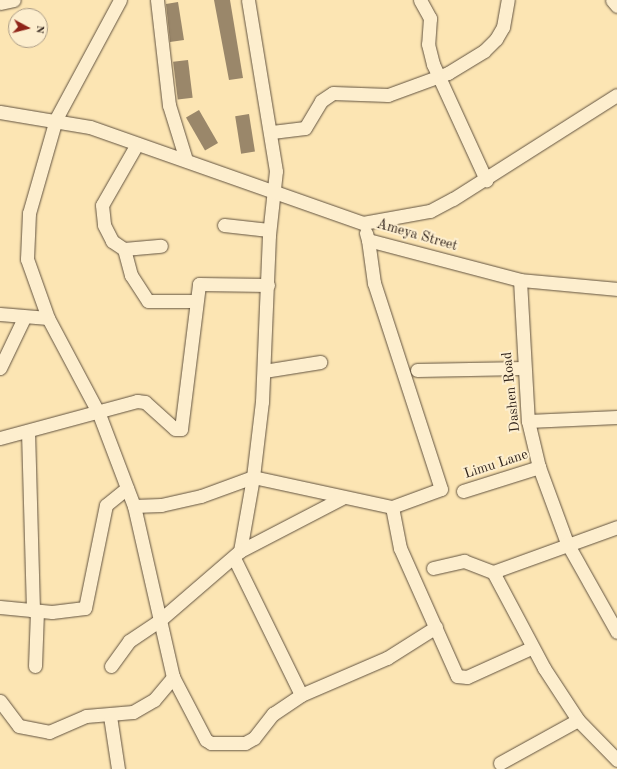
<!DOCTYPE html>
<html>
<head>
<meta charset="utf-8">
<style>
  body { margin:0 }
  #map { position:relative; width:617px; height:769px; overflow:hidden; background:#fce5b3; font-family:"Old Standard TT",serif }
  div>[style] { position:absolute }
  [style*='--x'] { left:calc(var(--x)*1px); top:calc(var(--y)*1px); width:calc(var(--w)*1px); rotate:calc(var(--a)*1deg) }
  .building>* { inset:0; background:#9a876a; transform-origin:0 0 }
  .roads { filter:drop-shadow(0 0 1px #625340) drop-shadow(0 0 1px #625340) }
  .minor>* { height:13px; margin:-6.5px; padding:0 6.5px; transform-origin:6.5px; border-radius:6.5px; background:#fdeece }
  span { translate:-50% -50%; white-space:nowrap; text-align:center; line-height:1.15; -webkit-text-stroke:4px #fdeece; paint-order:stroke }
  .street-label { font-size:14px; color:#2f221a }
  .north { position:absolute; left:8px; top:8px; width:40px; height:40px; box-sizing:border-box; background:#fdeece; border:1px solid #ab9c86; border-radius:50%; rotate:97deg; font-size:11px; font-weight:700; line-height:16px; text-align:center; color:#2f221a }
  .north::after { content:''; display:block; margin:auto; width:14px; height:18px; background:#8f2418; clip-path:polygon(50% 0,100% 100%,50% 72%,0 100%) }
</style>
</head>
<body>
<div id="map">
  <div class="building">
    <div style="clip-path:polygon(214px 0,230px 0,243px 78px,229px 80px)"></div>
    <div style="clip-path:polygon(178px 2px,184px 40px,170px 42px,166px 4px)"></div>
    <div style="left:188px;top:60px;width:38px;height:15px;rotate:83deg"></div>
    <div style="left:199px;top:110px;width:38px;height:15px;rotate:60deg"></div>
    <div style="left:249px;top:114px;width:38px;height:14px;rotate:81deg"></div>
  </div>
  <div class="roads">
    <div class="minor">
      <div style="--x:120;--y:0;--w:135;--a:118.3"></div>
      <div style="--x:56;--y:119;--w:98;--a:106"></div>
      <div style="--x:29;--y:213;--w:46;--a:92.5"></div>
      <div style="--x:27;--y:259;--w:63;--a:70.4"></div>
      <div style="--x:48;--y:318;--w:109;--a:62"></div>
      <div style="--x:99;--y:414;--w:98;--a:69.2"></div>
      <div style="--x:134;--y:506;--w:117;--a:77.2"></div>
      <div style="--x:160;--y:620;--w:106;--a:-40.8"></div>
      <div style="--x:240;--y:551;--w:75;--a:-80"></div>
      <div style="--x:253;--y:477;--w:76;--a:-83.2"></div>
      <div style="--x:262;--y:402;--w:167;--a:-87.6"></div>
      <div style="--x:269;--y:235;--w:64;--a:-83.8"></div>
      <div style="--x:276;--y:171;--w:173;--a:-99.3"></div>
      <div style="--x:157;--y:0;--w:106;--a:83.5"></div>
      <div style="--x:169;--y:105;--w:58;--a:72.8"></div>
      <div style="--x:420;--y:0;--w:21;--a:61"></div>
      <div style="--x:430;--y:18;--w:26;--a:94"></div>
      <div style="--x:428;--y:44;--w:21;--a:76"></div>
      <div style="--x:433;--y:64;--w:128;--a:65.4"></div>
      <div style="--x:612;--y:0;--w:8;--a:50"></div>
      <div style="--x:0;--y:3;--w:14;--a:-12"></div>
      <div style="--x:0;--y:112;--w:91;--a:9.5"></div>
      <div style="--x:90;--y:127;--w:289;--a:19.4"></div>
      <div style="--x:363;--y:223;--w:68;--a:-10.2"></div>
      <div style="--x:430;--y:211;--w:26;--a:-28"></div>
      <div style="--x:453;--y:199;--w:194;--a:-32.4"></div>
      <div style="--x:272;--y:132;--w:33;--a:-7"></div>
      <div style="--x:305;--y:128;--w:31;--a:-59"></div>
      <div style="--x:321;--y:101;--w:14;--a:-34"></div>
      <div style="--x:333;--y:93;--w:55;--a:2.1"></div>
      <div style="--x:388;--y:95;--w:64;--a:-20.1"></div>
      <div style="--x:448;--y:73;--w:42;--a:-31.4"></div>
      <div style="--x:484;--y:51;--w:17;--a:-45"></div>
      <div style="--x:496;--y:39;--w:14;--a:-60"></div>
      <div style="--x:503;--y:27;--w:27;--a:-80"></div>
      <div style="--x:137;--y:144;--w:70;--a:119.8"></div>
      <div style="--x:102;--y:205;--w:20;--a:84"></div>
      <div style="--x:104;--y:225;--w:18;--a:63"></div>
      <div style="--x:112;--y:241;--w:14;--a:34"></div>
      <div style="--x:124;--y:249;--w:27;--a:75"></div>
      <div style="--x:131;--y:275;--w:31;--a:57"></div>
      <div style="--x:148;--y:301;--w:47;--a:0"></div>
      <div style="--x:224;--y:225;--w:45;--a:6.3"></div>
      <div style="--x:366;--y:233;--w:7;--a:74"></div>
      <div style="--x:368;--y:240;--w:157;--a:14.7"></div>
      <div style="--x:520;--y:280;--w:97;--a:5.3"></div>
      <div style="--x:124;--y:249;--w:37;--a:-5"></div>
      <div style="--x:520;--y:280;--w:141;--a:86.8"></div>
      <div style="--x:528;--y:421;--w:47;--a:76.6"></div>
      <div style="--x:539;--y:467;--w:81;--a:69.8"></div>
      <div style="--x:567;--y:543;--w:102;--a:60.7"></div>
      <div style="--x:0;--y:314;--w:48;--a:4.8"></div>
      <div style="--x:0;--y:368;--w:55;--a:-64.4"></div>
      <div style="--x:417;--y:370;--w:106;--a:-1.1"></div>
      <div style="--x:264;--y:371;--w:57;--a:-9.1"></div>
      <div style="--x:528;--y:421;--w:89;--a:-2.6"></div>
      <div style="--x:28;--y:431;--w:180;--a:88.4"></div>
      <div style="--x:0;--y:438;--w:142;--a:-15.1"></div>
      <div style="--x:137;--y:401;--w:8;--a:7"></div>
      <div style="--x:145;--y:402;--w:40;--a:42"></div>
      <div style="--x:175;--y:429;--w:6;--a:0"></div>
      <div style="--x:181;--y:429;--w:146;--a:-82.9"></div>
      <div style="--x:199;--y:284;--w:69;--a:0.8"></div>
      <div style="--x:463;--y:491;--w:80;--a:-17.5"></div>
      <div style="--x:134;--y:506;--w:27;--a:-2"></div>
      <div style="--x:161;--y:505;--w:41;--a:-12.7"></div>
      <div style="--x:201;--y:496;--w:55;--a:-20.1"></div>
      <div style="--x:253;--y:477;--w:142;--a:12.2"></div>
      <div style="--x:392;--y:507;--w:52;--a:-20.2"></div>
      <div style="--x:441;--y:489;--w:217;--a:-108"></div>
      <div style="--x:374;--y:283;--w:43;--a:-97.9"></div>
      <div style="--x:392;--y:507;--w:42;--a:79"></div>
      <div style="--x:400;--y:548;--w:140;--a:66"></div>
      <div style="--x:457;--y:676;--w:10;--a:6"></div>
      <div style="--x:467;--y:677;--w:70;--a:-24.4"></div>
      <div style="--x:240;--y:551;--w:115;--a:-27.5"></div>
      <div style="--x:235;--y:560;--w:150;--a:63.9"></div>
      <div style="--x:433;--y:568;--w:32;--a:-13"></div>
      <div style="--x:464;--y:561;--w:31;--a:21"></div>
      <div style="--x:493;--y:572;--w:109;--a:62"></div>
      <div style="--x:544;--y:668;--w:62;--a:56.8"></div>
      <div style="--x:578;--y:720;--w:56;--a:45.7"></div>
      <div style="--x:493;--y:572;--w:132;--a:-19.9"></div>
      <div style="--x:0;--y:607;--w:52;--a:5.5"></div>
      <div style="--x:52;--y:612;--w:33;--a:-7"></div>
      <div style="--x:85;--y:608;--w:105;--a:-78.5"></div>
      <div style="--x:106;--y:505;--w:27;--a:-39"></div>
      <div style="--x:35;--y:666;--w:55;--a:-87.9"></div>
      <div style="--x:111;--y:666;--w:31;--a:-54"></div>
      <div style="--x:129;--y:641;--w:37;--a:-34"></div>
      <div style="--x:160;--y:620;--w:58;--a:77.2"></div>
      <div style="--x:173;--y:677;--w:71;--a:62.4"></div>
      <div style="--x:206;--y:740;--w:6;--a:31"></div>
      <div style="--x:211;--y:743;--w:34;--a:0"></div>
      <div style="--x:245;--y:743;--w:10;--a:-29"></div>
      <div style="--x:254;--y:738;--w:31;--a:-52"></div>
      <div style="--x:273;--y:714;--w:34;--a:-34"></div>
      <div style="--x:301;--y:695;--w:94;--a:-23.3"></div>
      <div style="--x:387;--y:658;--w:58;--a:-32.3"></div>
      <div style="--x:0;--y:701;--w:31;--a:53"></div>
      <div style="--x:19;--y:726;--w:31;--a:11"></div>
      <div style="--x:49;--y:732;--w:40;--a:-23.4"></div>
      <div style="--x:86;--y:716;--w:47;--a:-4.9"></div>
      <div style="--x:133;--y:712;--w:24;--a:-30"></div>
      <div style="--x:154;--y:700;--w:30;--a:-50"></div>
      <div style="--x:110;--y:716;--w:54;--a:81.4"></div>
      <div style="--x:500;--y:763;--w:89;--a:-28.9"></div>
    </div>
  </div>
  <div class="street-label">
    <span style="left:417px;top:235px;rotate:16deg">Ameya Street</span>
    <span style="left:511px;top:392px;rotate:-96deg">Dashen Road</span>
    <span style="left:496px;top:464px;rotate:-18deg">Limu Lane</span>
  </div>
  <div class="north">N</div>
</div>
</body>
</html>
